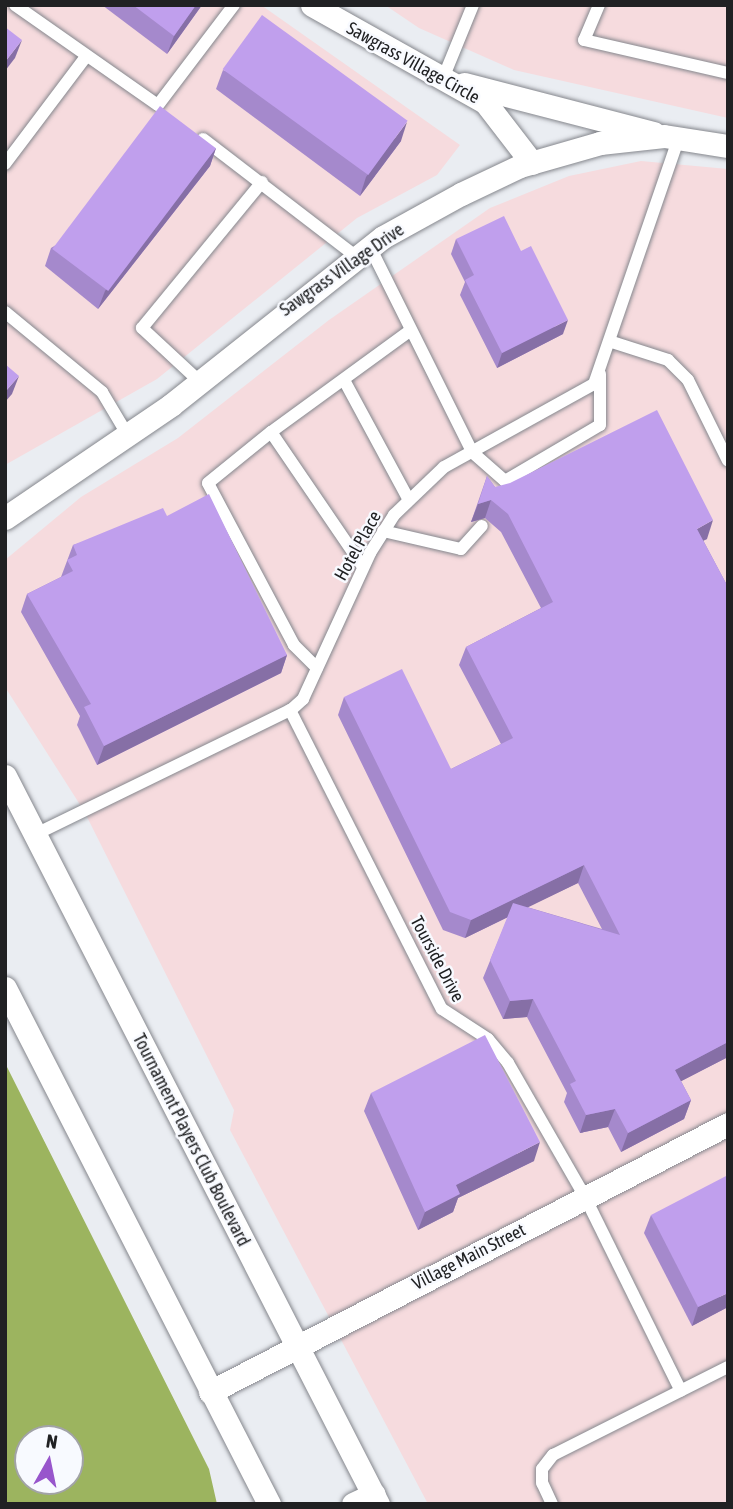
<!DOCTYPE html>
<html>
<head>
<meta charset="utf-8">
<style>
  body { margin:0 }
  #map { position:relative; width:733px; height:1509px; overflow:hidden; background:#eaedf2; font-family:"Asap Condensed",sans-serif }
  div>[style] { position:absolute }
  [style*='--x'] { left:calc(var(--x)*1px); top:calc(var(--y)*1px); width:calc(var(--w)*1px); rotate:calc(var(--a)*1deg) }
  .commercial>* { inset:0; background:#f6dbde }
  .forest>* { inset:0; background:#9cb45f }
  .roads { filter:drop-shadow(0 0 2px #85878d) drop-shadow(0 0 2px #85878d) }
  .service>* { height:12px; margin:-6px; padding:0 6px; transform-origin:6px; border-radius:6px; background:#fff }
  .minor>* { height:23px; margin:-11.5px; padding:0 11.5px; transform-origin:11.5px; border-radius:11.5px; background:#fff }
  .wall>* { inset:0; background:#a589cc }
  .shaded-wall>* { inset:0; background:#866fa6 }
  .building>* { inset:0; background:#c09fed; transform-origin:0 0 }
  span { translate:-50% -50%; white-space:nowrap; text-align:center; line-height:1.15; -webkit-text-stroke:5px #f8faff; paint-order:stroke }
  .street-label { font-size:18px; color:#202123 }
  .frame { position:absolute; inset:0; border:7px solid #202123; pointer-events:none }
  .north { position:absolute; left:14px; top:1425px; width:70px; height:70px; box-sizing:border-box; background:#f8faff; border:2px solid #a2a3a7; border-radius:50%; rotate:9deg; font-size:19px; font-weight:700; line-height:28px; text-align:center; color:#202123 }
  .north::after { content:''; display:block; margin:auto; width:24px; height:32px; background:#9856cc; clip-path:polygon(50% 0,100% 100%,50% 72%,0 100%) }
</style>
</head>
<body>
<div id="map">
  <div class="commercial">
    <div style="clip-path:polygon(5px 5px,261px 5px,460px 145px,437px 175px,357px 218px,157px 379px,5px 465px)"></div>
    <div style="clip-path:polygon(385px 5px,728px 5px,728px 118px,514px 70px,419px 28px)"></div>
    <div style="clip-path:polygon(641px 161px,728px 169px,728px 1504px,428px 1504px,230px 1130px,234px 1110px,84px 811px,5px 687px,5px 560px,81px 497px,178px 438px,329px 320px,490px 208px,569px 176px)"></div>
  </div>
  <div class="forest">
    <div style="clip-path:polygon(evenodd,5px 1063px,209px 1469px,217px 1504px,5px 1504px,5px 1063px,28px 1439px,70px 1439px,70px 1481px,28px 1481px,28px 1439px)"></div>
  </div>
  <div class="roads">
    <div class="service">
      <div style="--x:15;--y:5;--w:174;--a:35"></div>
      <div style="--x:158;--y:105;--w:126;--a:-52.8"></div>
      <div style="--x:599;--y:5;--w:38;--a:113"></div>
      <div style="--x:584;--y:40;--w:148;--a:12.9"></div>
      <div style="--x:444;--y:76;--w:77;--a:-67.8"></div>
      <div style="--x:203;--y:139;--w:194;--a:37.5"></div>
      <div style="--x:5;--y:164;--w:133;--a:-53"></div>
      <div style="--x:370;--y:247;--w:229;--a:63.5"></div>
      <div style="--x:472;--y:452;--w:44;--a:41.3"></div>
      <div style="--x:505;--y:481;--w:110;--a:-30.5"></div>
      <div style="--x:600;--y:425;--w:51;--a:-90"></div>
      <div style="--x:5;--y:312;--w:126;--a:39.5"></div>
      <div style="--x:102;--y:392;--w:49;--a:59.2"></div>
      <div style="--x:612;--y:342;--w:59;--a:17.8"></div>
      <div style="--x:668;--y:360;--w:28;--a:45"></div>
      <div style="--x:688;--y:380;--w:90;--a:63.7"></div>
      <div style="--x:344;--y:380;--w:136;--a:61.6"></div>
      <div style="--x:199;--y:381;--w:78;--a:-137.1"></div>
      <div style="--x:142;--y:328;--w:189;--a:-50.6"></div>
      <div style="--x:271;--y:432;--w:173;--a:-36.1"></div>
      <div style="--x:383;--y:531;--w:80;--a:13"></div>
      <div style="--x:461;--y:549;--w:31;--a:-48"></div>
      <div style="--x:317;--y:668;--w:33;--a:-135"></div>
      <div style="--x:294;--y:645;--w:183;--a:-118"></div>
      <div style="--x:208;--y:483;--w:81;--a:-39"></div>
      <div style="--x:271;--y:432;--w:163;--a:55.7"></div>
      <div style="--x:290;--y:710;--w:335;--a:63.1"></div>
      <div style="--x:442;--y:1009;--w:55;--a:33.1"></div>
      <div style="--x:488;--y:1039;--w:31;--a:50"></div>
      <div style="--x:508;--y:1063;--w:155;--a:60.1"></div>
      <div style="--x:585;--y:1197;--w:216;--a:63.7"></div>
      <div style="--x:34;--y:835;--w:287;--a:-26"></div>
      <div style="--x:292;--y:709;--w:15;--a:-42"></div>
      <div style="--x:303;--y:699;--w:161;--a:-65.3"></div>
      <div style="--x:370;--y:553;--w:45;--a:-57.7"></div>
      <div style="--x:394;--y:515;--w:69;--a:-43.8"></div>
      <div style="--x:444;--y:467;--w:171;--a:-29"></div>
      <div style="--x:594;--y:384;--w:261;--a:-71"></div>
      <div style="--x:552;--y:1504;--w:23;--a:-115"></div>
      <div style="--x:542;--y:1483;--w:14;--a:-90"></div>
      <div style="--x:542;--y:1469;--w:18;--a:-52"></div>
      <div style="--x:553;--y:1455;--w:196;--a:-26.7"></div>
    </div>
    <div class="minor">
      <div style="--x:312;--y:5;--w:198;--a:29.3"></div>
      <div style="--x:485;--y:102;--w:77;--a:52.4"></div>
      <div style="--x:464;--y:84;--w:196;--a:14.5"></div>
      <div style="--x:5;--y:518;--w:201;--a:-34.2"></div>
      <div style="--x:171;--y:405;--w:270;--a:-38.4"></div>
      <div style="--x:383;--y:237;--w:89;--a:-28.9"></div>
      <div style="--x:461;--y:194;--w:65;--a:-25.4"></div>
      <div style="--x:520;--y:166;--w:83;--a:-16"></div>
      <div style="--x:600;--y:143;--w:64;--a:-6.2"></div>
      <div style="--x:664;--y:136;--w:65;--a:8.9"></div>
      <div style="--x:5;--y:776;--w:818;--a:62.87"></div>
      <div style="--x:5;--y:988;--w:580;--a:62.9"></div>
      <div style="--x:210;--y:1392;--w:583;--a:-27.36"></div>
      <div style="--x:353;--y:1504;--w:23;--a:-25"></div>
    </div>
  </div>
  <div class="wall">
    <div style="clip-path:polygon(102px 5px,202px 5px,167px 54px)"></div>
    <div style="clip-path:polygon(223px 70px,401px 141px,360px 196px,216px 89px)"></div>
    <div style="clip-path:polygon(216px 148px,210px 166px,98px 309px,45px 266px,51px 248px)"></div>
    <div style="clip-path:polygon(456px 239px,563px 334px,497px 368px,460px 295px,465px 282px,451px 254px)"></div>
    <div style="clip-path:polygon(evenodd,487px 476px,495px 487px,707px 539px,703px 540px,728px 587px,728px 1057px,681px 1081px,691px 1100px,684px 1119px,621px 1152px,608px 1127px,580px 1133px,564px 1102px,567px 1093px,527px 1017px,503px 1019px,483px 978px,508px 917px,465px 938px,443px 930px,338px 715px,344px 697px,451px 769px,501px 744px,459px 665px,466px 647px,541px 608px,501px 532px,485px 518px,471px 522px,487px 476px,578px 883px,602px 929px,527px 907px,578px 883px)"></div>
    <div style="clip-path:polygon(167px 516px,287px 655px,281px 673px,97px 765px,77px 725px,80px 716px,21px 612px,27px 594px,61px 577px,73px 545px)"></div>
    <div style="clip-path:polygon(371px 1093px,534px 1161px,458px 1198px,453px 1212px,418px 1230px,364px 1111px)"></div>
    <div style="clip-path:polygon(651px 1215px,728px 1307px,692px 1326px,644px 1233px)"></div>
  </div>
  <div class="shaded-wall">
    <div style="clip-path:polygon(196px 5px,202px 5px,167px 54px,174px 36px)"></div>
    <div style="clip-path:polygon(22px 40px,15px 58px,5px 71px,5px 62px)"></div>
    <div style="clip-path:polygon(407px 122px,401px 141px,360px 196px,366px 177px)"></div>
    <div style="clip-path:polygon(216px 148px,210px 166px,98px 309px,105px 291px)"></div>
    <div style="clip-path:polygon(568px 320px,563px 334px,497px 368px,502px 353px)"></div>
    <div style="clip-path:polygon(19px 376px,12px 394px,5px 402px,5px 392px)"></div>
    <div style="clip-path:polygon(491px 500px,485px 518px,471px 522px,478px 504px)"></div>
    <div style="clip-path:polygon(713px 520px,707px 539px,691px 547px,697px 529px)"></div>
    <div style="clip-path:polygon(287px 655px,281px 673px,97px 765px,104px 746px)"></div>
    <div style="clip-path:polygon(584px 865px,578px 883px,465px 938px,471px 920px)"></div>
    <div style="clip-path:polygon(533px 999px,527px 1017px,503px 1019px,510px 1001px)"></div>
    <div style="clip-path:polygon(728px 1042px,728px 1057px,668px 1088px,675px 1070px)"></div>
    <div style="clip-path:polygon(691px 1100px,684px 1119px,621px 1152px,628px 1133px)"></div>
    <div style="clip-path:polygon(615px 1109px,608px 1127px,580px 1133px,586px 1115px)"></div>
    <div style="clip-path:polygon(540px 1142px,534px 1161px,458px 1198px,453px 1212px,418px 1230px,425px 1212px,456px 1185px)"></div>
    <div style="clip-path:polygon(728px 1293px,728px 1307px,692px 1326px,698px 1307px)"></div>
  </div>
  <div class="building">
    <div style="clip-path:polygon(133px 5px,196px 5px,174px 36px)"></div>
    <div style="left:262px;top:15px;width:180px;height:67px;rotate:36deg"></div>
    <div style="clip-path:polygon(5px 27px,22px 40px,5px 62px)"></div>
    <div style="left:160px;top:106px;width:70px;height:179px;rotate:37deg"></div>
    <div style="clip-path:polygon(504px 216px,521px 251px,531px 246px,568px 320px,502px 353px,465px 280px,474px 275px,456px 239px)"></div>
    <div style="clip-path:polygon(5px 364px,19px 376px,5px 392px)"></div>
    <div style="clip-path:polygon(657px 410px,713px 520px,697px 529px,728px 587px,728px 1042px,675px 1070px,691px 1100px,628px 1133px,615px 1109px,586px 1115px,570px 1084px,576px 1081px,533px 999px,510px 1001px,490px 960px,513px 903px,620px 935px,584px 865px,471px 920px,450px 912px,344px 697px,402px 669px,451px 769px,513px 738px,466px 647px,553px 602px,508px 514px,491px 500px,478px 504px,487px 476px,495px 487px,510px 483px)"></div>
    <div style="clip-path:polygon(209px 494px,287px 655px,104px 746px,84px 707px,91px 704px,27px 594px,73px 571px,67px 560px,77px 555px,73px 545px,163px 508px,167px 516px)"></div>
    <div style="clip-path:polygon(485px 1035px,540px 1142px,456px 1185px,460px 1194px,425px 1212px,371px 1093px)"></div>
    <div style="clip-path:polygon(728px 1175px,728px 1293px,698px 1307px,651px 1215px)"></div>
  </div>
  <div class="street-label">
    <span style="left:413px;top:63px;rotate:29deg">Sawgrass Village Circle</span>
    <span style="left:342px;top:270px;rotate:-35deg">Sawgrass Village Drive</span>
    <span style="left:358px;top:546px;rotate:-61deg">Hotel Place</span>
    <span style="left:437px;top:959px;rotate:62deg">Tourside Drive</span>
    <span style="left:191px;top:1140px;rotate:63deg">Tournament Players Club Boulevard</span>
    <span style="left:469px;top:1257px;rotate:-27deg">Village Main Street</span>
  </div>
  <div class="frame"></div>
  <div class="north">N</div>
</div>
</body>
</html>
